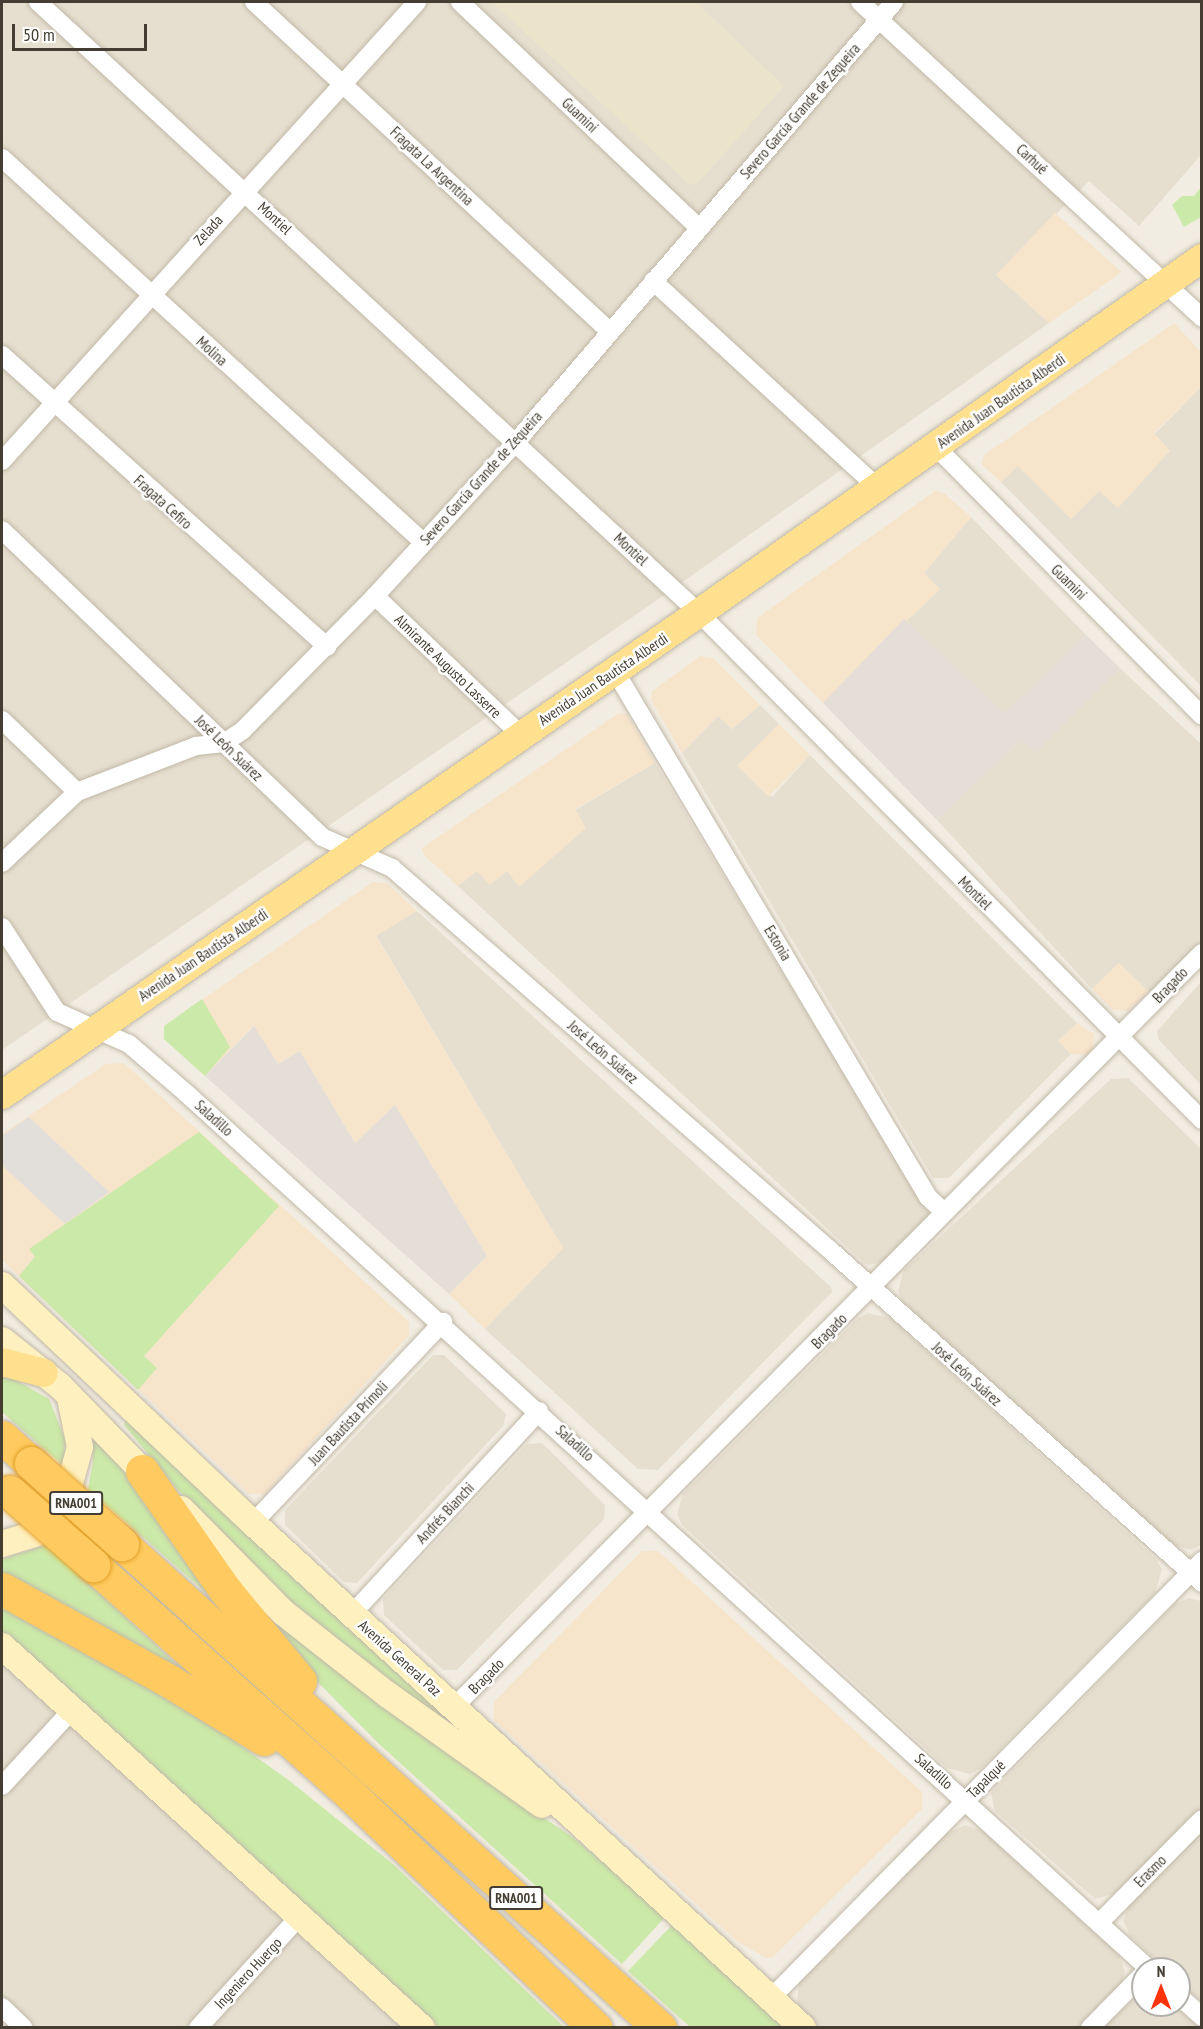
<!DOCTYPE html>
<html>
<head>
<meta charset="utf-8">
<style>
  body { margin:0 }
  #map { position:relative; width:1203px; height:2029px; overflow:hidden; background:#f2ede2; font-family:"PT Sans Narrow",sans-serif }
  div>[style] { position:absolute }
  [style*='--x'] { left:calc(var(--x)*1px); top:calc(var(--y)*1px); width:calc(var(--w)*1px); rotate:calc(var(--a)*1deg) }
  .residential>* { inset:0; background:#e6dfd0 }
  .commercial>* { inset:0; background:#f6e4cb; transform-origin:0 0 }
  .industrial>* { inset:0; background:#e4ded7 }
  .education>* { inset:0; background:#ece3cb }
  .green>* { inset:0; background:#cbe9a8 }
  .parking>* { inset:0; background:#e2dfdb }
  .roads { filter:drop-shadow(0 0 2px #c1b8a7) drop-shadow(0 0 2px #c1b8a7) }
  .street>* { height:18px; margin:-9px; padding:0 9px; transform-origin:9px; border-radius:9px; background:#fff }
  .secondary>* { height:26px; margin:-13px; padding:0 13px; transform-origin:13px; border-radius:13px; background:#fff0bf }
  .primary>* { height:28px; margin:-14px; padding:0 14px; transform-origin:14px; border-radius:14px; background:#ffe08e }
  .highway>* { height:33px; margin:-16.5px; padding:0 16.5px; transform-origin:16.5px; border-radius:16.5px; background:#ffcb60 }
  .bridges { filter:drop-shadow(0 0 2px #e4a12a) drop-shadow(0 0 2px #e4a12a) }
  .highway-bridge>* { height:33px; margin:-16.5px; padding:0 16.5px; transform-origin:16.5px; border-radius:16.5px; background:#ffcb60 }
  span { translate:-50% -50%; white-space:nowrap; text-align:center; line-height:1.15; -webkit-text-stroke:5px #fff; paint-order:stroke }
  .shield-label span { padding:2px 4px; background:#fff; border:2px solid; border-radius:4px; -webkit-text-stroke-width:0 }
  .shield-label { font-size:14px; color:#443d32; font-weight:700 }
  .street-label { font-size:15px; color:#443d32 }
  .frame { position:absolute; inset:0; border:3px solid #443d32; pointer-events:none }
  .north { position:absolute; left:1131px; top:1957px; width:60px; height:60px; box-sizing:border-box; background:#fff; border:2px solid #b4b1ad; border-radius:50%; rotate:0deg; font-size:16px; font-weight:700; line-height:24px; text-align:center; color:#443d32 }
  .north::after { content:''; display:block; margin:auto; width:21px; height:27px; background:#ff330c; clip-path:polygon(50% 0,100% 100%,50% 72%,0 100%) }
  .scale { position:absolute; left:12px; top:24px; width:135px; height:27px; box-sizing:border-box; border:3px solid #443d32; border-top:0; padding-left:8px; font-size:18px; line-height:21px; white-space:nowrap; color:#443d32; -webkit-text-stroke:4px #fff; paint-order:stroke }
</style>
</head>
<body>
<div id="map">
  <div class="residential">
    <div style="clip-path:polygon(2px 2px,1201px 2px,1201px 155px,1139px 226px,1089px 181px,996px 275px,1049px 323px,650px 605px,2px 1050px)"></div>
    <div style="clip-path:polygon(1201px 387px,1201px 686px,1001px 482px,1018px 465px,1071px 519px)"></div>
    <div style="clip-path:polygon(971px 517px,1086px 635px,1005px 714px,904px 619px,940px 589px,924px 573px)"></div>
    <div style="clip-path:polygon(1120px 668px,1201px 744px,1201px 941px,1149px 992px,1119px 963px,1092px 989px,937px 820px,1021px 739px,1035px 752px)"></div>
    <div style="clip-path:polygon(760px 705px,779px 724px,739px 766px,772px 797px,810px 755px,1077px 1023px,1058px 1041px,1071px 1054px,949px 1178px,933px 1178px,682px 753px,718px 716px,732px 729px)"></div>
    <div style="clip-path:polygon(655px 763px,928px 1213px,929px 1220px,885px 1262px,868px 1265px,863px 1262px,458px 886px,477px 871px,507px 870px,519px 887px,575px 810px)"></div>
    <div style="clip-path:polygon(417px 911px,831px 1287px,832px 1292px,658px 1470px,638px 1469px,485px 1329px,563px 1248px,376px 935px)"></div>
    <div style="clip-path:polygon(1201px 982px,1201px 1085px,1159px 1040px,1157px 1031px)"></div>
    <div style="clip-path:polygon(1128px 1078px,1201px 1149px,1202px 1545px,1190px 1550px,1173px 1545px,904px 1303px,898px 1291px,904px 1270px,1111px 1079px)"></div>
    <div style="clip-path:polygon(868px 1313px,890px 1318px,1156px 1559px,1162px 1569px,1155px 1593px,980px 1769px,970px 1774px,947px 1768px,682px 1525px,677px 1514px,683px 1494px,857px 1319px)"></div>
    <div style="clip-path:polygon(433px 1355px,444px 1355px,506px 1414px,503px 1426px,357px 1583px,344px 1582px,285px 1525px,285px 1510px)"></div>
    <div style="clip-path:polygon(542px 1443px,605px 1505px,604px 1519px,457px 1670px,443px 1670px,384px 1615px,383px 1599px,527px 1444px)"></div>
    <div style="clip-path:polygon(1189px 1598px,1201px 1601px,1201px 1809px,1119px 1892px,1095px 1899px,995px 1811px,991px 1793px,1175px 1604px)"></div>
    <div style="clip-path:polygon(2px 1660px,72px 1721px,400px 2027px,2px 2027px)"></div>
    <div style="clip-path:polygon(965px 1825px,983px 1831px,1119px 1955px,1125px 1972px,1121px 1985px,1079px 2028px,820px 2027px,797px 2004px,799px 1982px,947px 1833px)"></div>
    <div style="clip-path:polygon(1201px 1832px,1201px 2001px,1179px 1981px,1179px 1969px,1166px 1969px,1130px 1936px,1123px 1920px,1129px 1905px)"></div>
    <div style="clip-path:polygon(1143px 1991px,1143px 2005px,1173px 2005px,1198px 2027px,1102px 2028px)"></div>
  </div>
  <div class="commercial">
    <div style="clip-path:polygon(1055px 213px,1122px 272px,1049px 323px,996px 275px)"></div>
    <div style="clip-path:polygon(1174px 323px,1201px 352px,1201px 387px,1154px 433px,1170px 451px,1118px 508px,1099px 491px,1071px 519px,1018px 466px,1001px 482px,982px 465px,984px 455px)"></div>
    <div style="clip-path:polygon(935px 491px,944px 493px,971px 517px,924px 573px,940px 589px,823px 703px,756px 635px,757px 618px)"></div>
    <div style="clip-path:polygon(700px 656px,713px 658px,760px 705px,732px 729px,718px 716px,682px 753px,651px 700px,652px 691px)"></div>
    <div style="clip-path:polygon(619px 713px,627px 714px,655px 763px,575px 809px,586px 828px,519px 887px,507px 871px,490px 885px,477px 871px,458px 886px,424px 855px,422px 848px)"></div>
    <div style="left:779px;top:724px;width:44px;height:59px;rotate:45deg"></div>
    <div style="clip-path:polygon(373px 882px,388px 884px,417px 911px,376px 936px,563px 1248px,485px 1329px,449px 1294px,487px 1256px,395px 1105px,355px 1143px,300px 1051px,278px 1064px,253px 1026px,205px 1076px,165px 1039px,164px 1026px)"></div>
    <div style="clip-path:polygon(1119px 963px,1149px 992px,1127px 1011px,1112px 1009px,1092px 989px)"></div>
    <div style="clip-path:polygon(1077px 1023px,1094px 1034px,1092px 1055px,1071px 1054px,1058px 1041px)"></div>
    <div style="clip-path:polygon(124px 1063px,409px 1322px,409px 1335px,265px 1494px,249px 1494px,2px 1260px,2px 1134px,106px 1064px)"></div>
    <div style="clip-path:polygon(642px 1551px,658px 1551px,922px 1792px,922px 1809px,773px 1957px,766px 1958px,738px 1942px,494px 1720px,494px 1702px)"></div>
  </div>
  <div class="industrial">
    <div style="clip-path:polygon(904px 619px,1005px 713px,1086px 635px,1120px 668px,1035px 753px,1021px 739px,937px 820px,823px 703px)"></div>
    <div style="clip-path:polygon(254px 1026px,278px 1064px,300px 1051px,355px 1143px,395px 1105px,487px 1256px,449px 1294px,205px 1076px)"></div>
  </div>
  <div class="education">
    <div style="clip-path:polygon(492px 2px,696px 2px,784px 86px,698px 183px,689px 184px)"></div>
  </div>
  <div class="green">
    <div style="clip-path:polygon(1201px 187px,1201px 217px,1184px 227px,1172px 205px,1182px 196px,1194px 196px)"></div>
    <div style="clip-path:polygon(202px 999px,230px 1047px,205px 1076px,164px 1039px,164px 1026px)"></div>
    <div style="clip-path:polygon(199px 1132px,279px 1206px,144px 1356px,157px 1368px,138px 1390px,19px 1276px,35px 1257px,29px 1249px)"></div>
    <div style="clip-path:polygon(2px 1372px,49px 1399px,65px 1439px,64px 1466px,2px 1412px)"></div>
    <div style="clip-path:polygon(127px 1419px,474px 1741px,470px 1745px,269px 1585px,178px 1490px,124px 1425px)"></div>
    <div style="clip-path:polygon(98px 1438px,234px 1617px,88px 1489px,93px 1461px,91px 1441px)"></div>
    <div style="clip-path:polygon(47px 1545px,198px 1684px,2px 1577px,2px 1559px)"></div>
    <div style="clip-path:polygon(204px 1545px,470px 1768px,571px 1836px,667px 1915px,622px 1964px,378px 1743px,282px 1646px)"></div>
    <div style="clip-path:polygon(2px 1597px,195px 1713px,291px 1782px,394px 1865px,564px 2027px,439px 2027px,2px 1631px)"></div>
    <div style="clip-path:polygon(674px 1923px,786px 2027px,690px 2027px,628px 1971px)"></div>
  </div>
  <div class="parking">
    <div style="clip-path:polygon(29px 1117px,109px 1192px,65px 1224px,2px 1165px,2px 1136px)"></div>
  </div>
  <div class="roads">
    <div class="street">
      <div style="--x:38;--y:2;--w:900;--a:42.75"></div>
      <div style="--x:699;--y:613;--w:714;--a:45.23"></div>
      <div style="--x:254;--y:2;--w:484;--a:42.8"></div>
      <div style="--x:460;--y:2;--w:329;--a:43.4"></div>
      <div style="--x:860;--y:2;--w:466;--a:42.7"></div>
      <div style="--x:2;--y:158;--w:570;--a:42.37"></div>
      <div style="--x:653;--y:281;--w:306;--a:42.6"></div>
      <div style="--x:2;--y:355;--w:437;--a:41.9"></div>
      <div style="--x:936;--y:447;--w:378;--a:45.3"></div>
      <div style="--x:2;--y:461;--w:619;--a:-47.88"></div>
      <div style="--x:2;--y:530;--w:443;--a:43.8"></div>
      <div style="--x:322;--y:837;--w:77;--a:23.9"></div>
      <div style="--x:392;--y:868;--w:583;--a:41.1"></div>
      <div style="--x:831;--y:1251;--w:498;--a:41.8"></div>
      <div style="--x:375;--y:596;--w:202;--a:43.6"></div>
      <div style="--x:615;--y:671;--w:612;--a:59.24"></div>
      <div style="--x:928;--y:1197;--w:22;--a:43"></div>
      <div style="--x:2;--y:720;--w:104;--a:43.8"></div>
      <div style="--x:2;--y:863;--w:103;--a:-43.4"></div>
      <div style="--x:77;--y:792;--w:128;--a:-21.1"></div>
      <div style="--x:196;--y:746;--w:28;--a:-6"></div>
      <div style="--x:224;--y:743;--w:23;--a:-34"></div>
      <div style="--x:243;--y:730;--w:188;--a:-45.4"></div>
      <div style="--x:375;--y:596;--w:209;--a:-47.5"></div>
      <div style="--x:516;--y:442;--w:580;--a:-49.33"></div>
      <div style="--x:2;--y:927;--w:101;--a:57.1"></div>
      <div style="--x:57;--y:1012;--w:79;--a:24"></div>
      <div style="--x:129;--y:1044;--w:75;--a:40.7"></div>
      <div style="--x:186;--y:1093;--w:1302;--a:42.29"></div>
      <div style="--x:253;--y:1523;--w:277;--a:-46.6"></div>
      <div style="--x:352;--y:1614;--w:276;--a:-47.3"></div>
      <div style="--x:454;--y:1707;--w:1062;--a:-45.23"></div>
      <div style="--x:2;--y:1786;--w:103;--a:-47.4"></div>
      <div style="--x:1099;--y:1923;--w:146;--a:-45.3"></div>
      <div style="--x:1179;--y:1996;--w:31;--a:42"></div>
      <div style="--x:771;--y:1998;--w:614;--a:-45.4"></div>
      <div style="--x:2;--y:2007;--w:30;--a:44"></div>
      <div style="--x:198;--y:2028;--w:149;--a:-47.7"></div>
      <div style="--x:1090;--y:2028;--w:76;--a:-45.5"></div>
    </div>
    <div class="secondary">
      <div style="--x:2;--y:1285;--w:346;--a:43.5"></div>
      <div style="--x:253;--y:1523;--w:747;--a:42.56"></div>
      <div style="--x:2;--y:1340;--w:74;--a:38.4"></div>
      <div style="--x:60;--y:1386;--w:136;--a:45.9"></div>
      <div style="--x:181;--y:1509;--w:146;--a:45.3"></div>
      <div style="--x:284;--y:1613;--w:132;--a:38.3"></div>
      <div style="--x:388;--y:1695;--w:189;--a:35.5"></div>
      <div style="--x:2;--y:1544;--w:37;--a:-17"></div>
      <div style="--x:37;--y:1533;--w:33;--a:-40"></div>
      <div style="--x:62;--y:1512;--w:67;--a:-74.5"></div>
      <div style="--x:80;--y:1447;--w:50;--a:-101.5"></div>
      <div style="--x:2;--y:1646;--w:568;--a:42.29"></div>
    </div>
    <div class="primary">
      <div style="--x:2;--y:1095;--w:847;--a:-34.67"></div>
      <div style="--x:699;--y:613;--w:616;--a:-35.21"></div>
      <div style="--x:2;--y:1362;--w:43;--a:14.7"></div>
    </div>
    <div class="highway">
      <div style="--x:2;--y:1437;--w:39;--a:42"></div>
      <div style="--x:142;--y:1471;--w:145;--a:55.1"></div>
      <div style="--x:225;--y:1590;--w:118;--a:50.5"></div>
      <div style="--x:122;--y:1544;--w:724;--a:41.98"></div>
      <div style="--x:93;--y:1565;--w:346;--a:41.7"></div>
      <div style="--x:351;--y:1795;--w:338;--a:43.6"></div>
      <div style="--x:2;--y:1589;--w:193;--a:28.8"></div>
      <div style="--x:171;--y:1682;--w:109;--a:31.5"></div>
    </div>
  </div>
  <div class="bridges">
    <div class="highway-bridge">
      <div style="--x:31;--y:1463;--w:122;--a:41.7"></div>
      <div style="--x:10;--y:1492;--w:111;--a:41.3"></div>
    </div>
  </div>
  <div class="shield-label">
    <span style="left:76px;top:1503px">RNA001</span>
    <span style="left:516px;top:1898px">RNA001</span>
  </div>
  <div class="street-label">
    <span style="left:800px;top:111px;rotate:-49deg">Severo García Grande de Zequeira</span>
    <span style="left:580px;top:115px;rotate:43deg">Guaminí</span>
    <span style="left:1032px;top:159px;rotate:43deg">Carhué</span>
    <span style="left:432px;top:166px;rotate:43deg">Fragata La Argentina</span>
    <span style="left:275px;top:218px;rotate:43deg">Montiel</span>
    <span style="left:208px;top:230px;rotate:-48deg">Zelada</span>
    <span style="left:212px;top:351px;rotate:42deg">Molina</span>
    <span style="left:1001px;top:401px;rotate:-35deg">Avenida Juan Bautista Alberdi</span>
    <span style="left:481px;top:478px;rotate:-48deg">Severo García Grande de Zequeira</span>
    <span style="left:163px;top:502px;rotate:42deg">Fragata Cefiro</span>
    <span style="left:631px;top:549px;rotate:43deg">Montiel</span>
    <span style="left:1069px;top:582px;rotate:45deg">Guaminí</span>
    <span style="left:448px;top:666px;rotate:44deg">Almirante Augusto Lasserre</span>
    <span style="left:603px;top:679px;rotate:-34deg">Avenida Juan Bautista Alberdi</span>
    <span style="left:229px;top:748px;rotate:44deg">José León Suárez</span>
    <span style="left:975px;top:893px;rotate:45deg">Montiel</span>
    <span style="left:778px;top:943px;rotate:59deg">Estonia</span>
    <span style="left:203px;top:955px;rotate:-34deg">Avenida Juan Bautista Alberdi</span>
    <span style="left:1170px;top:985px;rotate:-46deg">Bragado</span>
    <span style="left:603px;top:1052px;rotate:41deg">José León Suárez</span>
    <span style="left:214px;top:1118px;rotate:42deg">Saladillo</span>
    <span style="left:829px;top:1331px;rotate:-45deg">Bragado</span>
    <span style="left:967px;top:1374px;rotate:42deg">José León Suárez</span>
    <span style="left:348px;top:1423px;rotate:-47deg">Juan Bautista Prímoli</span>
    <span style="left:575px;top:1443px;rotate:42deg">Saladillo</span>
    <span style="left:445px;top:1513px;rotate:-47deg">Andrés Bianchi</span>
    <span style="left:400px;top:1658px;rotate:42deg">Avenida General Paz</span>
    <span style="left:486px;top:1676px;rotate:-45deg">Bragado</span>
    <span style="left:934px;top:1771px;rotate:42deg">Saladillo</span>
    <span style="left:986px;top:1779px;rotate:-45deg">Tapalqué</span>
    <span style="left:1150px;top:1871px;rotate:-45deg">Erasmo</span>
    <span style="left:248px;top:1973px;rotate:-47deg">Ingeniero Huergo</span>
  </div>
  <div class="frame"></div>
  <div class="north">N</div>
  <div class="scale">50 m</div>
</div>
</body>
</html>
